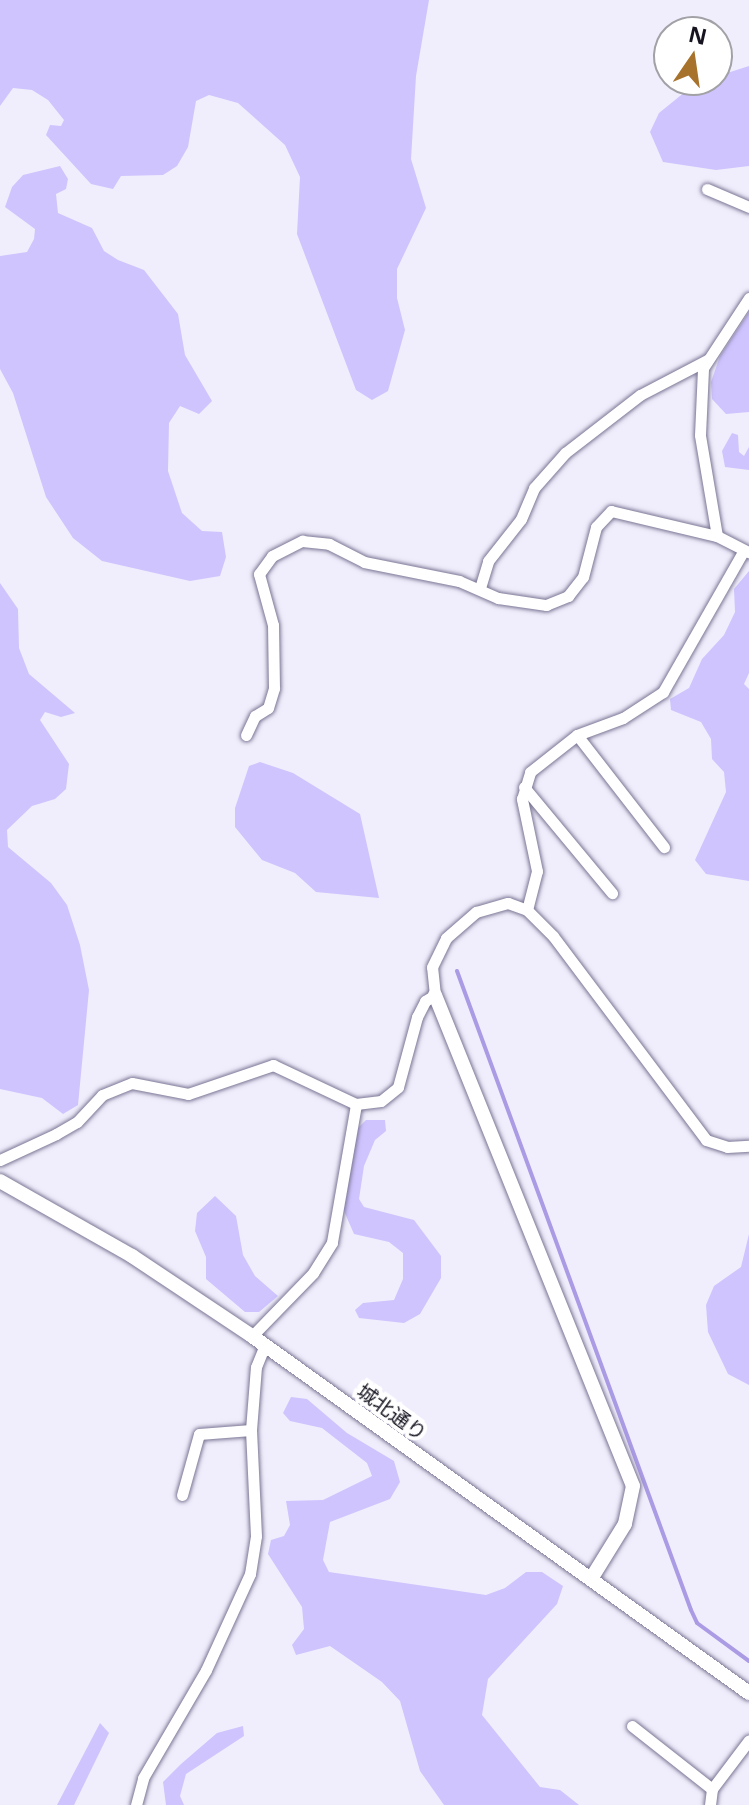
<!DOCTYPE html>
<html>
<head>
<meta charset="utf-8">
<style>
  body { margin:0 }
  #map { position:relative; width:749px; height:1805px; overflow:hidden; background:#f0eefc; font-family:"Open Sans","Noto Sans JP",sans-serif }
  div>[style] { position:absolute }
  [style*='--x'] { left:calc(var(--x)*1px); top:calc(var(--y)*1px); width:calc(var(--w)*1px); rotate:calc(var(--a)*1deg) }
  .green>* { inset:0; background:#cfc4fe }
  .stream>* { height:4px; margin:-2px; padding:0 2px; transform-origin:2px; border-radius:2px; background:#ab9be5 }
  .roads { filter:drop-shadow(0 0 2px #7b7594) drop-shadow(0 0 2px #7b7594) }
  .street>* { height:11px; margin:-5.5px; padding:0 5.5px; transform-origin:5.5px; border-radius:5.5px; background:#fff }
  .secondary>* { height:14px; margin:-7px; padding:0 7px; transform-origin:7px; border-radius:7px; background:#fff }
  span { translate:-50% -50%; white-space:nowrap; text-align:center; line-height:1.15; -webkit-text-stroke:8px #fff; paint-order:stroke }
  .street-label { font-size:20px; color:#171420 }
  .north { position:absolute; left:653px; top:16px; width:80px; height:80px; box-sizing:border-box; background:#fff; border:2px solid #a2a1a6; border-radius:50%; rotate:13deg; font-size:22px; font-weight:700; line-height:32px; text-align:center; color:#171420 }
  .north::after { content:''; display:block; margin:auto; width:28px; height:36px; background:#a7722c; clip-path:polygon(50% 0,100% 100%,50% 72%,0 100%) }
</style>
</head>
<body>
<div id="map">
  <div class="green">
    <div style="clip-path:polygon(0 0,429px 0,416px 76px,411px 159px,426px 208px,397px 269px,397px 298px,405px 330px,388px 391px,372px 400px,356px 390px,297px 234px,300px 177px,285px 145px,238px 103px,209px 95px,196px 101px,188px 147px,177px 166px,163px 175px,121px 176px,113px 189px,91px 184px,46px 135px,50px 125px,61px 126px,64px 120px,48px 100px,32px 90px,13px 88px,0 106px)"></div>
    <div style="clip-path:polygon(749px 66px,749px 166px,716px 170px,663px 162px,650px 132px,659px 113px,696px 83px)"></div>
    <div style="clip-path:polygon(60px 166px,68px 179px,66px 189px,56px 194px,58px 213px,92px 228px,104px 251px,118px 260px,144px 270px,178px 314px,185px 355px,212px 401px,199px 414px,180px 406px,169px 423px,168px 471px,182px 513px,202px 531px,222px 532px,226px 557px,220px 576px,190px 581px,102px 561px,73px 538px,46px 497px,13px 393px,0 369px,0 256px,27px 252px,34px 239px,35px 229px,5px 207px,12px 187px,23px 175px)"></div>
    <div style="clip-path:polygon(749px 312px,749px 412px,726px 414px,712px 399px,711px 382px,720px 356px)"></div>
    <div style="clip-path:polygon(732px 433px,738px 435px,739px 452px,744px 456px,749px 447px,749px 470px,725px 467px,722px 451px)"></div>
    <div style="clip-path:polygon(749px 571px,749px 673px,744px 684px,749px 689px,749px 881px,706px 874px,695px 860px,726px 792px,724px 772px,712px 759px,711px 739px,701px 722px,671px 710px,670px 699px,689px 688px,702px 659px,724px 635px,735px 612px,734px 589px)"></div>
    <div style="clip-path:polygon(0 583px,18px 609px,19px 648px,29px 674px,75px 713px,61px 717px,45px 712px,40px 720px,69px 764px,66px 789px,55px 799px,32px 806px,7px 830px,8px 847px,51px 883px,67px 905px,80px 945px,89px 990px,78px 1105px,63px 1114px,42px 1098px,0 1089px)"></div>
    <div style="clip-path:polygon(260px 762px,293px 773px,360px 814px,379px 898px,316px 892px,295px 873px,262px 860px,235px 827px,235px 808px,249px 766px)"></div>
    <div style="clip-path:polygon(366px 1120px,385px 1120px,386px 1131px,375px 1140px,364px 1166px,359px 1199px,364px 1207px,414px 1220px,441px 1256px,441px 1278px,420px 1314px,404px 1323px,359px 1318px,355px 1310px,363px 1303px,394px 1300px,403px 1279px,403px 1253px,389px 1242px,354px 1234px,344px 1211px,345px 1176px,358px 1128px)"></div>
    <div style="clip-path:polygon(215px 1196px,236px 1216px,243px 1255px,255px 1276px,278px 1296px,259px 1312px,245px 1312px,206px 1279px,206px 1257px,195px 1231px,197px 1213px)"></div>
    <div style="clip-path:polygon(749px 1234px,749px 1385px,728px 1374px,708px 1332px,706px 1305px,714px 1286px,741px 1267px)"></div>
    <div style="clip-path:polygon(291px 1397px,307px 1399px,347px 1433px,394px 1461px,400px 1482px,390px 1499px,330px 1522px,323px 1560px,329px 1572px,486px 1595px,505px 1588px,526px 1572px,542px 1572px,563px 1586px,557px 1604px,488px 1679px,482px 1715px,540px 1787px,560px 1790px,579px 1805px,444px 1805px,420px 1771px,400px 1701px,382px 1682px,330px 1646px,296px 1655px,292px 1645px,304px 1629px,302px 1607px,268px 1554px,271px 1540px,284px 1536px,290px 1525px,286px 1501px,323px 1500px,372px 1476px,367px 1463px,322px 1428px,290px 1421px,283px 1413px)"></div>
    <div style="clip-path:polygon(100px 1723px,109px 1733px,74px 1805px,57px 1805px)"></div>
    <div style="clip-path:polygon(243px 1726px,244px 1736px,186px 1774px,180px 1796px,184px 1805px,166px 1805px,163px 1782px,181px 1764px,217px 1733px)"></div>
  </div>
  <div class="stream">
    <div style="--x:457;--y:971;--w:680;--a:69.89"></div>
    <div style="--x:691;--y:1610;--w:14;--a:65"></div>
    <div style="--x:697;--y:1623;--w:64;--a:36.2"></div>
  </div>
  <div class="roads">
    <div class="street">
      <div style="--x:707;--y:189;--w:46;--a:23.2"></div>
      <div style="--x:717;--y:536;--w:102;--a:-99.6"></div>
      <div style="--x:700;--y:435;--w:67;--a:-87.4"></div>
      <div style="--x:703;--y:368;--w:84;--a:-56.7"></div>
      <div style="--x:480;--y:588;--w:28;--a:-73"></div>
      <div style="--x:488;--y:561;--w:53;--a:-51.8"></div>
      <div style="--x:521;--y:519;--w:34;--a:-67"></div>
      <div style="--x:534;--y:488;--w:47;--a:-48.5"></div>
      <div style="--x:565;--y:453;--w:95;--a:-37.7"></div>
      <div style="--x:640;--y:395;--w:76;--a:-27.6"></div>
      <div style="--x:246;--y:735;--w:21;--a:-65"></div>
      <div style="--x:255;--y:716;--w:15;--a:-32"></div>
      <div style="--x:268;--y:708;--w:21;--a:-73"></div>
      <div style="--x:274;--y:688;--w:63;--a:-90.9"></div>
      <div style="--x:273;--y:625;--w:53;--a:-105.4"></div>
      <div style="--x:259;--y:574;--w:22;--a:-54"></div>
      <div style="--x:272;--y:556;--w:34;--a:-27"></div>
      <div style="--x:302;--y:541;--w:27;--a:6"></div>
      <div style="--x:329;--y:544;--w:39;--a:27"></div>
      <div style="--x:364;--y:562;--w:97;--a:11.3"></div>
      <div style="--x:459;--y:581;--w:43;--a:23.6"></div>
      <div style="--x:498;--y:598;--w:49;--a:8.3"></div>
      <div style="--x:546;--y:605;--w:24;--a:-22"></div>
      <div style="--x:568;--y:596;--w:24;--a:-52"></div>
      <div style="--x:583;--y:577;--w:52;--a:-75.4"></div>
      <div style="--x:596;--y:527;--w:22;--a:-47"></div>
      <div style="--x:611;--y:511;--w:109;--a:13.3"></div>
      <div style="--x:717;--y:536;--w:36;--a:27"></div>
      <div style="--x:577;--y:735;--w:142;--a:52.2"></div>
      <div style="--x:524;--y:787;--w:138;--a:50.3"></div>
      <div style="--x:527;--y:910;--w:40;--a:-75.6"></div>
      <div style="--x:537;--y:871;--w:74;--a:-101.8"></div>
      <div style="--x:522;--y:799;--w:28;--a:-73"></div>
      <div style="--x:530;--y:772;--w:60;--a:-38.2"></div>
      <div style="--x:577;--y:735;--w:49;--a:-20.3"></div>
      <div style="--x:623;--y:718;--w:48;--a:-33"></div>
      <div style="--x:663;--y:692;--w:163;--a:-60.3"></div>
      <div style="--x:0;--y:1160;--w:62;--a:-24.9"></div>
      <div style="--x:56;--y:1134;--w:24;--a:-30"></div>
      <div style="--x:77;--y:1122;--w:37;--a:-47"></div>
      <div style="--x:102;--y:1095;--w:32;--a:-22"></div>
      <div style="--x:132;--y:1083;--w:57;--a:11.1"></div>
      <div style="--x:188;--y:1094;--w:90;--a:-18.8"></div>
      <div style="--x:273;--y:1065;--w:92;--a:25.2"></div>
      <div style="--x:356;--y:1104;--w:25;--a:-7"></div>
      <div style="--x:381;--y:1101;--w:22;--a:-39"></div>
      <div style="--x:398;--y:1087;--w:73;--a:-74.8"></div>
      <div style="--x:417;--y:1017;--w:18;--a:-63"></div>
      <div style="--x:425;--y:1001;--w:12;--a:-31"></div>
      <div style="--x:435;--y:995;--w:28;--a:-96"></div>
      <div style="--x:432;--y:967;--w:32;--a:-64"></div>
      <div style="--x:446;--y:938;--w:40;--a:-41"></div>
      <div style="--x:476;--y:912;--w:33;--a:-16"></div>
      <div style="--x:508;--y:903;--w:20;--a:20"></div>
      <div style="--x:527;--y:910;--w:37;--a:45"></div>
      <div style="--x:553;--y:936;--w:255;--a:53.1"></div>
      <div style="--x:706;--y:1140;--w:22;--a:18"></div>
      <div style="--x:727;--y:1147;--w:22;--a:-3"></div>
      <div style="--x:252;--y:1336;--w:88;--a:-45.9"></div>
      <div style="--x:313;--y:1273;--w:36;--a:-58"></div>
      <div style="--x:332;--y:1242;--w:140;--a:-80.1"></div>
      <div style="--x:182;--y:1495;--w:63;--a:-74.4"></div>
      <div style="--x:199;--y:1434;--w:52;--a:-4.4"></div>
      <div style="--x:632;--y:1726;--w:102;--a:38.2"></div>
      <div style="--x:712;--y:1789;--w:61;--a:-52.9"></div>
      <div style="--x:136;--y:1805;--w:28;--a:-75"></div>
      <div style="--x:143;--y:1778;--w:125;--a:-59.7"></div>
      <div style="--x:206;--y:1670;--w:106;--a:-65.4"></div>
      <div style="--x:250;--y:1574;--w:38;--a:-81"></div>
      <div style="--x:256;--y:1536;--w:106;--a:-92.7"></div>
      <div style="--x:251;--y:1430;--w:63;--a:-85.5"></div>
      <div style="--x:256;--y:1367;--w:24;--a:-68"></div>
      <div style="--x:710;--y:1805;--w:16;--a:-83"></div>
    </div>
    <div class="secondary">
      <div style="--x:435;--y:995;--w:529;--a:68.04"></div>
      <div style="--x:633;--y:1486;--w:39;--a:102"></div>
      <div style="--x:625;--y:1524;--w:65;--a:121.7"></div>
      <div style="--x:0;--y:1181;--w:152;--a:29.6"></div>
      <div style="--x:132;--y:1256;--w:144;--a:33.7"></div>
      <div style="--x:252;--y:1336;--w:612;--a:35.69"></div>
    </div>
  </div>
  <div class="street-label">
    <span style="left:392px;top:1412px;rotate:36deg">城北通り</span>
  </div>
  <div class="north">N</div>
</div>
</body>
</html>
